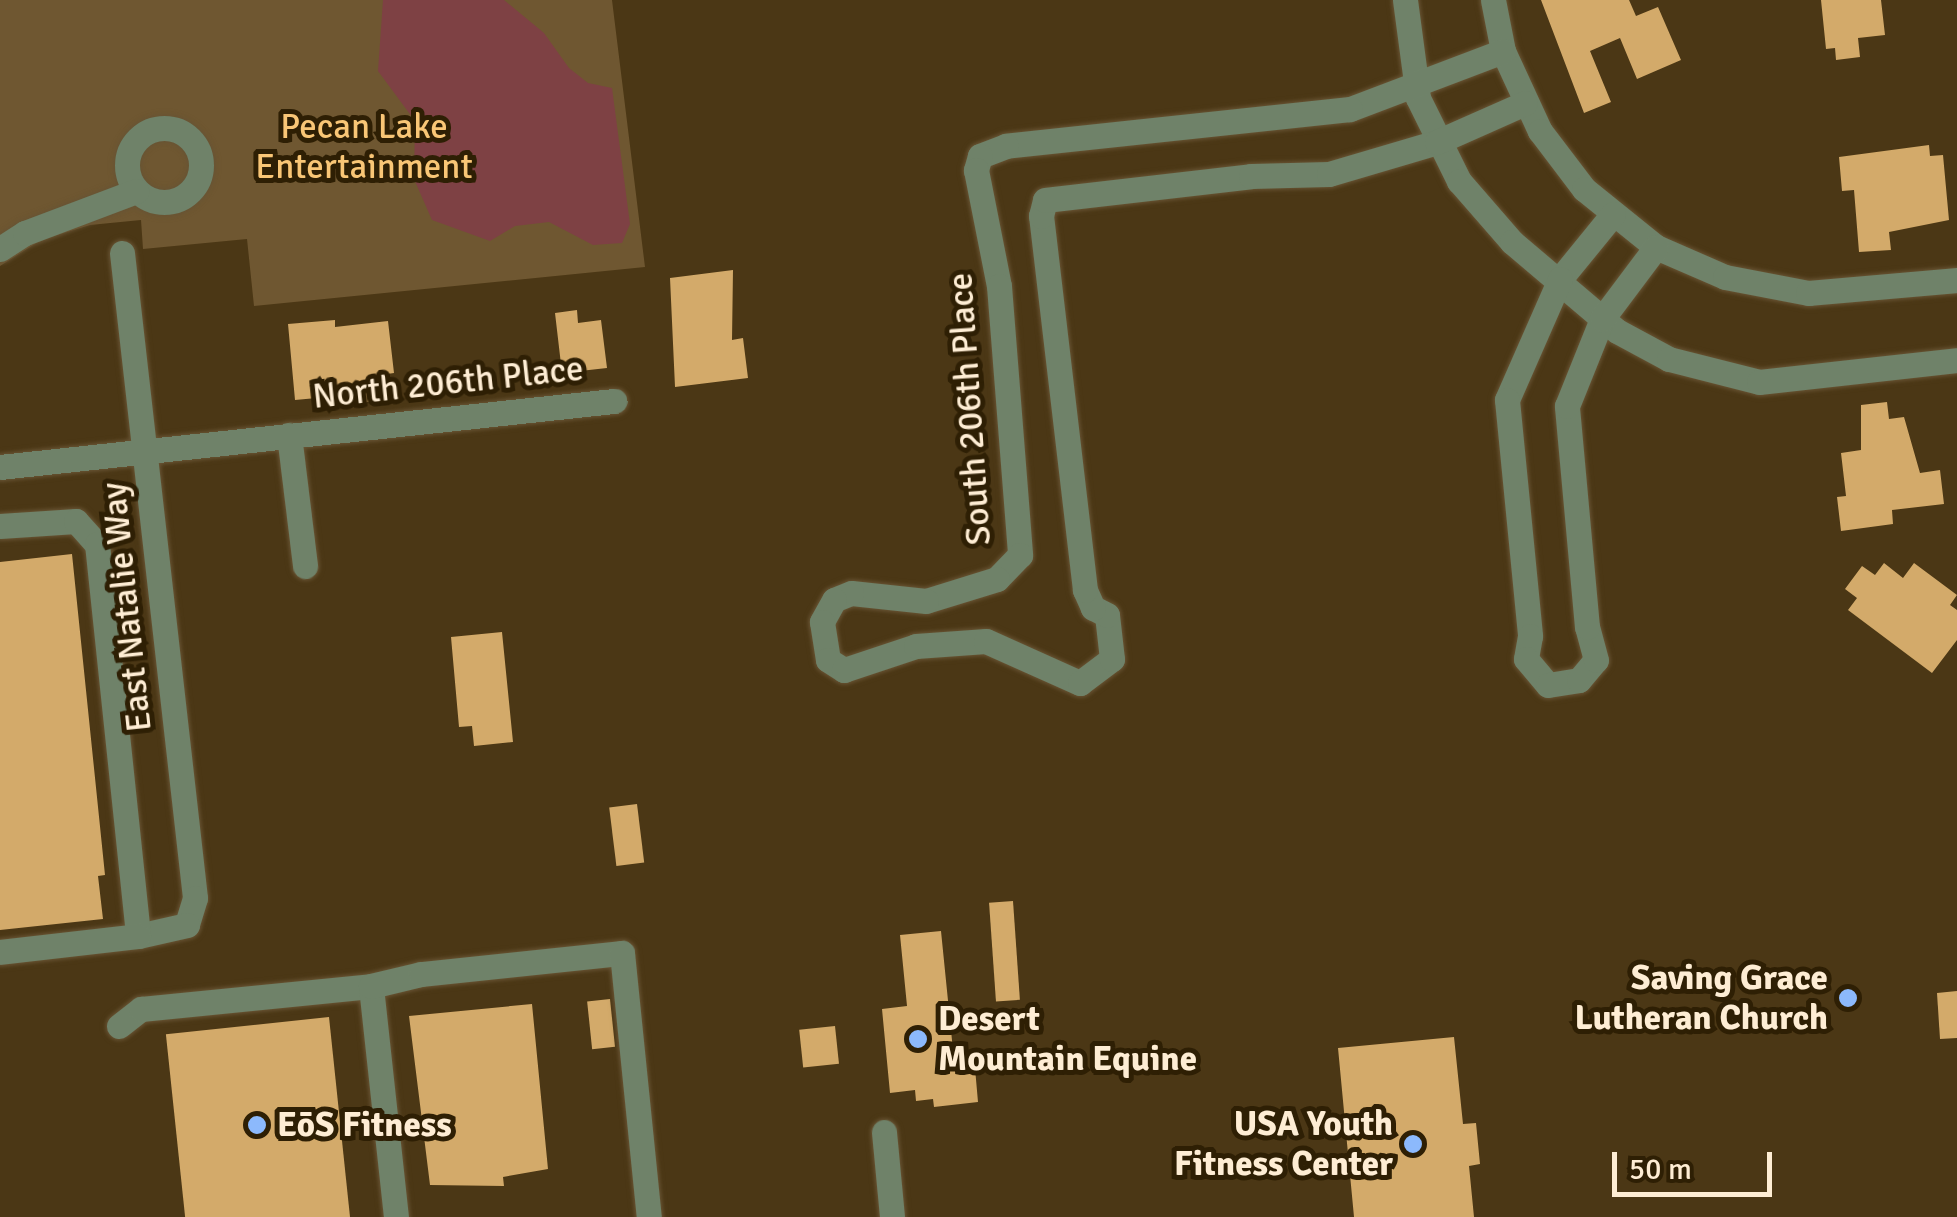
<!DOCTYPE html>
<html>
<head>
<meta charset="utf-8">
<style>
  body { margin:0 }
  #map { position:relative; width:1957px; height:1217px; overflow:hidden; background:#4b3715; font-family:Signika,sans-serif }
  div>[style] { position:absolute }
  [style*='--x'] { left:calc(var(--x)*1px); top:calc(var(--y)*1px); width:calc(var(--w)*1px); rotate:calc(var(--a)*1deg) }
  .green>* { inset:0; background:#6f5731 }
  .water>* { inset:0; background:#7e4144 }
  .building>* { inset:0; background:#d3aa6a; transform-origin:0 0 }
  .roads { filter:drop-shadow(0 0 2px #685434) drop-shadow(0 0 2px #685434) }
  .minor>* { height:25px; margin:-12.5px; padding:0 12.5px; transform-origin:12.5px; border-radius:12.5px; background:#6f8269 }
  .minor>.ring { margin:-12.5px; padding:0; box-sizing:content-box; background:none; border:25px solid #6f8269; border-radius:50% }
  .dots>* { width:28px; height:28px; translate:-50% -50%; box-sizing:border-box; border:5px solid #2e1f04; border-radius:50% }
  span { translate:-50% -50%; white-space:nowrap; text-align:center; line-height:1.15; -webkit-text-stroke:10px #2e1f04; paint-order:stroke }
  .park-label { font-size:35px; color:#f9c676 }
  .street-label { font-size:35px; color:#feedd4 }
  .poi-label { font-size:35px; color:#feedd4; font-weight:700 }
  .right { translate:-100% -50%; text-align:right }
  .left { translate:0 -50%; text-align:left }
  .scale { position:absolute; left:1612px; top:1152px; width:160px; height:45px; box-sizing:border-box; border:5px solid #feedd4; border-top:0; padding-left:12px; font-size:30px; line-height:35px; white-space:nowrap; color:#feedd4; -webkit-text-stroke:8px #2e1f04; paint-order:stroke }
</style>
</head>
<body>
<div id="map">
  <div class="green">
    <div style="clip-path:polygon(0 0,612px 0,645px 267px,254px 306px,247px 239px,143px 249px,141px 220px,90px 225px,41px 240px,0 266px)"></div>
  </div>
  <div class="water">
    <div style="clip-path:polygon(383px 0,504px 0,544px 33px,569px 68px,588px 83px,612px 88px,630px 224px,622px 243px,593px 245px,549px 222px,515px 226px,490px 241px,432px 220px,414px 179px,415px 121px,378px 71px)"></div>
  </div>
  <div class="building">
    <div style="clip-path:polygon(1541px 0,1629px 0,1636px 16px,1658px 7px,1681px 60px,1637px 79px,1620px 38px,1590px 51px,1611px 102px,1584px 113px)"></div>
    <div style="clip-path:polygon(1821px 0,1881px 0,1885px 35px,1858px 38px,1860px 57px,1836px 60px,1835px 48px,1826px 49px)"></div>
    <div style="clip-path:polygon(1929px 145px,1930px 156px,1943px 155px,1949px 220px,1889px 232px,1891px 250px,1859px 252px,1854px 190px,1842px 191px,1839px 157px)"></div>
    <div style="clip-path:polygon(733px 270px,732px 340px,743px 338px,748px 378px,675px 387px,670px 278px)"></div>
    <div style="clip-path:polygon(577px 310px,578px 323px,601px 320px,607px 368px,562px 373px,555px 313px)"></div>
    <div style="clip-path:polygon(335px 320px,335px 327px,388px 321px,394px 373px,373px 376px,376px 401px,351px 404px,349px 395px,295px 400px,288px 324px)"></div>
    <div style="clip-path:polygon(1887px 402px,1889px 419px,1904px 417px,1920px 473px,1940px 470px,1944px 504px,1892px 510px,1893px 524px,1841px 531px,1837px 497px,1846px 496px,1841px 453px,1861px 450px,1861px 405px)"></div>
    <div style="clip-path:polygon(72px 554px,105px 875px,98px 876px,103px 919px,0 930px,0 562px)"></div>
    <div style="clip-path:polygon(1884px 563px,1903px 578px,1914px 563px,1957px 595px,1950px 605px,1957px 610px,1957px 640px,1932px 673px,1848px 610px,1857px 598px,1845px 589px,1862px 566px,1875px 575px)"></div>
    <div style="clip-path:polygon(502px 632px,513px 742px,474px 746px,472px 726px,459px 727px,451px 637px)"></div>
    <div style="left:637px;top:804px;width:59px;height:28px;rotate:83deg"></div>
    <div style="left:1013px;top:901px;width:99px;height:24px;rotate:86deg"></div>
    <div style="clip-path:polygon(941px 931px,955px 1070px,975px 1068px,978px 1102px,934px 1107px,933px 1099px,916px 1101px,915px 1090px,890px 1093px,882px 1009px,907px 1006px,900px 935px)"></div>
    <div style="clip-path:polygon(1957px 991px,1957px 1038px,1940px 1039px,1937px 993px)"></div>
    <div style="left:610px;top:999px;width:48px;height:23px;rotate:84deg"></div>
    <div style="clip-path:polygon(532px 1004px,548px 1169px,503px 1177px,504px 1186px,430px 1185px,409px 1016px)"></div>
    <div style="left:329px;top:1017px;width:201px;height:164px;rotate:84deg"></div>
    <div style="left:835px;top:1026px;width:38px;height:36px;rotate:84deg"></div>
    <div style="clip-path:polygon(1454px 1037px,1463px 1124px,1476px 1123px,1480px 1164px,1469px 1166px,1474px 1217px,1354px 1217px,1338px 1048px)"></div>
  </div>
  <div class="roads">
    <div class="minor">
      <div style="--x:1405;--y:0;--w:99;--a:82.4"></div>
      <div style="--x:1418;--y:98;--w:93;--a:63.7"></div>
      <div style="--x:1459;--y:181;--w:81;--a:49"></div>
      <div style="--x:1512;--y:242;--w:138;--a:40.3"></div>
      <div style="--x:1617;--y:331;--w:59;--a:28.3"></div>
      <div style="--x:1669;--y:359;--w:93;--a:14.3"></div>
      <div style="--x:1759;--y:382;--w:199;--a:-6.3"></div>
      <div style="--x:1493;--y:0;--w:52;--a:78.9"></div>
      <div style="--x:1503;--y:51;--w:88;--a:65.2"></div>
      <div style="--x:1540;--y:131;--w:73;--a:52.8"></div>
      <div style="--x:1584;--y:189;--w:92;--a:38.9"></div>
      <div style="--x:1656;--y:247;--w:75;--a:23.5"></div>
      <div style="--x:1725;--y:277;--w:85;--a:10.9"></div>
      <div style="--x:1808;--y:293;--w:150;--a:-5"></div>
      <div style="--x:1503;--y:51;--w:164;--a:159.2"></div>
      <div style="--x:1350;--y:109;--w:346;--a:173.9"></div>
      <div style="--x:1006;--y:146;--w:28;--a:159"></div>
      <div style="--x:980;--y:156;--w:15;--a:106"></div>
      <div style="--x:976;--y:170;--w:118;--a:78.8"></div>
      <div style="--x:999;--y:286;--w:270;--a:85.5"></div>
      <div style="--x:1020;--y:555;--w:33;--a:134"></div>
      <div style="--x:997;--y:579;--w:74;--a:162.8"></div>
      <div style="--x:926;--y:601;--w:75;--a:-173.9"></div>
      <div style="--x:851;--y:593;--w:18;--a:158"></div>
      <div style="--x:834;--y:600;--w:25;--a:119"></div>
      <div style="--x:822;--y:622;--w:38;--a:81"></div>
      <div style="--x:828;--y:660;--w:19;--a:32"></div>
      <div style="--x:844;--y:670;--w:76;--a:-18.4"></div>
      <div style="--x:916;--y:646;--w:70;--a:-4.1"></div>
      <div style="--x:986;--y:641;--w:103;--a:24.1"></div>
      <div style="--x:1080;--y:683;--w:40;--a:-37"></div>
      <div style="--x:1112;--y:659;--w:44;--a:-96.5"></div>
      <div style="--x:1107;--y:615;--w:16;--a:-153"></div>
      <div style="--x:1093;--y:608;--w:20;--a:-114"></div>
      <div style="--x:1085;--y:590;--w:377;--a:-96.7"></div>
      <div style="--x:1041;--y:216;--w:16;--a:-76"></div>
      <div style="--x:1045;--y:200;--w:207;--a:-6.6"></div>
      <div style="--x:1251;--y:176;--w:78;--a:-1.5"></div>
      <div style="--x:1329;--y:174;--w:113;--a:-16.5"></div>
      <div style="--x:1437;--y:142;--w:96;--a:-23.9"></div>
      <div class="ring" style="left:127px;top:128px;width:49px;height:49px"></div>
      <div style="--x:1613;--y:214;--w:84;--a:129.2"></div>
      <div style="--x:1560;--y:279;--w:132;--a:113.7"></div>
      <div style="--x:1507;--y:400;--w:237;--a:84.4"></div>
      <div style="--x:1530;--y:636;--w:23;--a:100"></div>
      <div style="--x:1526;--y:659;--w:34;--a:50"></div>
      <div style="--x:1548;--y:685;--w:31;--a:-9"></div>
      <div style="--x:1579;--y:680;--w:26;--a:-50"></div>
      <div style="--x:1596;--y:660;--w:34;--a:-105"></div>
      <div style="--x:1587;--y:627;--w:222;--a:-95.2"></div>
      <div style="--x:1567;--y:406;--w:94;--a:-68.1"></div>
      <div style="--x:1602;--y:319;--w:90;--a:-53.1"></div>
      <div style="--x:0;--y:249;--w:30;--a:-33"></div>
      <div style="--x:25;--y:233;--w:119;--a:-20.7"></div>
      <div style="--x:122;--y:253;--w:649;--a:83.54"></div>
      <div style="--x:195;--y:898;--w:28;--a:107"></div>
      <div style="--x:187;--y:925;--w:50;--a:167.3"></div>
      <div style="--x:289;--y:435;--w:132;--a:83"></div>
      <div style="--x:0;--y:467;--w:618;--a:-6.14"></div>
      <div style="--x:0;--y:526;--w:76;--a:-3.8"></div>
      <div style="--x:76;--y:521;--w:31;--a:48"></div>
      <div style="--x:97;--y:544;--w:394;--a:84"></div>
      <div style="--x:138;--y:936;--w:139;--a:173.4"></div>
      <div style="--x:119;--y:1026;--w:28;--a:-38"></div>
      <div style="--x:141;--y:1009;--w:231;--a:-5.7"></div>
      <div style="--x:884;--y:1132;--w:85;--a:84.6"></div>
      <div style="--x:396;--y:1217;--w:232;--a:-96.2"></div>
      <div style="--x:371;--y:986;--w:51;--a:-13.5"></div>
      <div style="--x:421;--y:974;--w:202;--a:-6"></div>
      <div style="--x:622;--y:953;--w:265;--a:84.2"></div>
    </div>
  </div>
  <div class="dots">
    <div style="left:1848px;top:998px;background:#8cb9fc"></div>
    <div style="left:918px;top:1039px;background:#8cb9fc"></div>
    <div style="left:257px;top:1125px;background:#8cb9fc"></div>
    <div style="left:1413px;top:1144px;background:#8cb9fc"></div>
  </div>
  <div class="park-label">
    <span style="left:364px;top:147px">Pecan Lake<br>Entertainment</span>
  </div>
  <div class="street-label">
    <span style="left:448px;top:383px;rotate:-6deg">North 206th Place</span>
    <span style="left:970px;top:409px;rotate:-94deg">South 206th Place</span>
    <span style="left:127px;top:607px;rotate:-96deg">East Natalie Way</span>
  </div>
  <div class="poi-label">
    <span class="right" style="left:1828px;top:998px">Saving Grace<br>Lutheran Church</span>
    <span class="left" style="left:938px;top:1039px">Desert<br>Mountain Equine</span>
    <span class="right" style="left:1393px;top:1144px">USA Youth<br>Fitness Center</span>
    <span class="left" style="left:277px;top:1125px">EōS Fitness</span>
  </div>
  <div class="scale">50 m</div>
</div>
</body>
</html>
